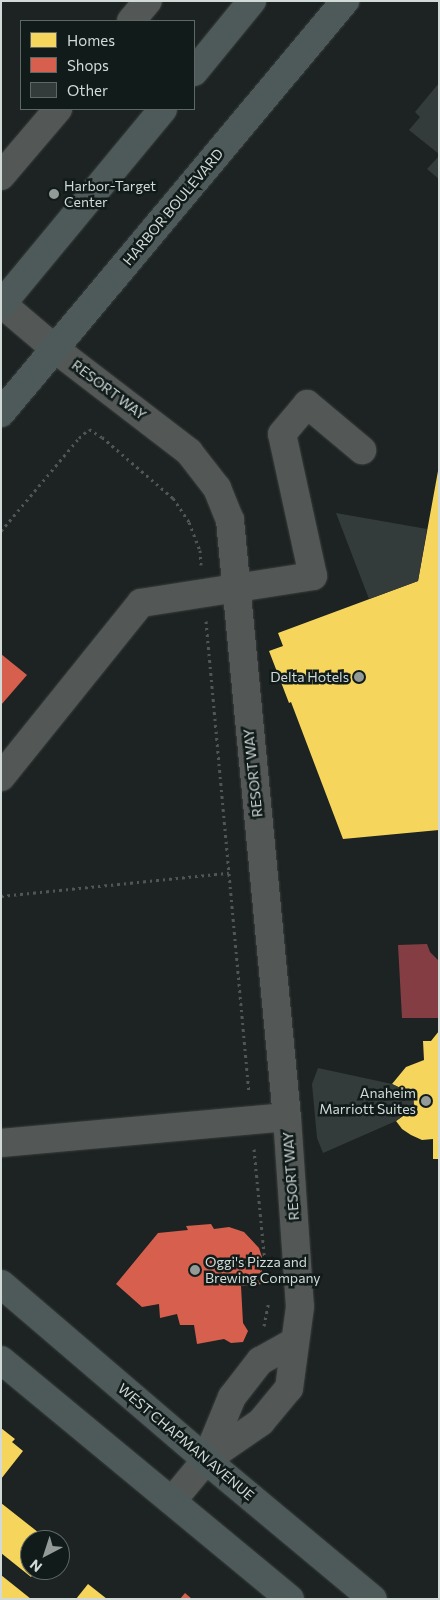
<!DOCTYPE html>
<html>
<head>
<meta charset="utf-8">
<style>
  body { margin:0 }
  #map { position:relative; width:440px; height:1600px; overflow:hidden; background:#1d2322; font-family:Commissioner,sans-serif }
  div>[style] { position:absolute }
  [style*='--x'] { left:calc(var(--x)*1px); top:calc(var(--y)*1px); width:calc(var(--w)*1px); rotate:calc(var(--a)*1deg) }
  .water>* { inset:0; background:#843e43 }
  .homes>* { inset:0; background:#f6d55c }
  .shops>* { inset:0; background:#d6604d }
  .building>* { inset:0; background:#333c3b }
  .path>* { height:3px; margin-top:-1.5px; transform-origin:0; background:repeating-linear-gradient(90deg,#515554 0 2.5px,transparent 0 6.5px) }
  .roads { filter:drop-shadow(0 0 1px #383d3c) drop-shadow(0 0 1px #383d3c) }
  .minor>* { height:28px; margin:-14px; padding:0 14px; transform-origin:14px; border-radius:14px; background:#535857 }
  .major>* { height:28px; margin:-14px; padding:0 14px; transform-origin:14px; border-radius:14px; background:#4e5a59 }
  .dots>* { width:14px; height:14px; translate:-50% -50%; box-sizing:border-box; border:2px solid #111c1a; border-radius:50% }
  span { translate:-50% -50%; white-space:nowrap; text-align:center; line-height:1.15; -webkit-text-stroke:5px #111c1a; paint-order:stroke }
  .poi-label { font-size:14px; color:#d2dad8 }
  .left { translate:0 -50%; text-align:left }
  .right { translate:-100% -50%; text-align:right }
  .street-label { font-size:14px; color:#d2dad8 }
  .frame { position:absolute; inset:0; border:2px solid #d2dad8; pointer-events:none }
  .legend { position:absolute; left:20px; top:20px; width:175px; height:90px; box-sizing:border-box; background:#111c1a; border:1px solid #5e6866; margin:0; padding:6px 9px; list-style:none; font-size:15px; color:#d2dad8 }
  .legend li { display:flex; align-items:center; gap:10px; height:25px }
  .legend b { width:25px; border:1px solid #5e6866 }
  .north { position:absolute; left:20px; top:1530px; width:50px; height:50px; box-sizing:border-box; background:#111c1a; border:1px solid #5e6866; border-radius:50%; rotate:220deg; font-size:14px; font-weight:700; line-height:20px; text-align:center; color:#d2dad8 }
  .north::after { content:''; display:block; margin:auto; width:18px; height:22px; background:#939a98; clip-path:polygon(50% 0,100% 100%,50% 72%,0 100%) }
</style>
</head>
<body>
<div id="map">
  <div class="water">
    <div style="clip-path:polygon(427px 944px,430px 952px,439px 961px,439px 1018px,402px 1018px,398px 945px)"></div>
  </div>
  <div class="homes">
    <div style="clip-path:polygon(438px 471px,439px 830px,343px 839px,291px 702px,289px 703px,269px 651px,283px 646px,278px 633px,418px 581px)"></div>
    <div style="clip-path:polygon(439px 1031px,439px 1159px,433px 1159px,433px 1139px,422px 1140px,411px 1135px,402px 1129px,396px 1121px,414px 1108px,413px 1094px,392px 1084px,406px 1067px,424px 1060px,423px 1041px,431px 1041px)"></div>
    <div style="clip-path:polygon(1px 1428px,15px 1439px,12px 1442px,23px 1451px,1px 1479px)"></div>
    <div style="clip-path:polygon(1px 1503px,48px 1540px,30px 1540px,30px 1570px,37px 1570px,31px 1577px,1px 1553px)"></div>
    <div style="clip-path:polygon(1px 1575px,31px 1599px,1px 1599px)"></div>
    <div style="clip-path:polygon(88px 1584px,107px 1599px,76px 1599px)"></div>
  </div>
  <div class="shops">
    <div style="clip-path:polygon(1px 654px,27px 675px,1px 705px)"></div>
    <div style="clip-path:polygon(211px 1224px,214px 1229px,229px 1227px,244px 1232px,259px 1248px,262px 1257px,262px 1284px,241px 1286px,243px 1323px,248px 1331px,243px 1342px,231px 1343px,224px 1339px,197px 1344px,194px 1325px,180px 1325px,177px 1314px,160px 1318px,159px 1304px,142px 1307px,116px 1284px,158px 1233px,188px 1230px,186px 1226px)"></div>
    <div style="clip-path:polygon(185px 1593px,192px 1599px,180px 1599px)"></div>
  </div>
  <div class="building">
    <div style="clip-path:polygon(439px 83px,439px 154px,409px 130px,420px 117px,415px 112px)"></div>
    <div style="clip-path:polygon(439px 156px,439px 179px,427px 169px)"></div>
    <div style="clip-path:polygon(336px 513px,427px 529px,418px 581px,369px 599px)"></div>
    <div style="clip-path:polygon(318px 1068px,392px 1084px,413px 1094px,414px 1108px,396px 1121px,323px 1153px,317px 1138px,312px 1084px)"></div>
  </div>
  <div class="path">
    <div style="--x:1;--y:531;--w:121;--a:-50"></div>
    <div style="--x:79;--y:438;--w:13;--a:-42"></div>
    <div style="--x:89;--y:429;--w:15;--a:32"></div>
    <div style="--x:102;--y:437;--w:94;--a:40.7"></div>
    <div style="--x:173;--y:498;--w:29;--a:56"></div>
    <div style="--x:189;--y:522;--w:30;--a:69"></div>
    <div style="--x:200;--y:550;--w:15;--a:86"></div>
    <div style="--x:206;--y:621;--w:474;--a:84.8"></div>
    <div style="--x:1;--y:896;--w:229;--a:-5.8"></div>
    <div style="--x:254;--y:1149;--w:136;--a:84.5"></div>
    <div style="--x:264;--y:1326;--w:25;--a:-79"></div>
  </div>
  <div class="roads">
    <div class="minor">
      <div style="--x:131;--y:21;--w:26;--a:-50"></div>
      <div style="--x:1;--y:176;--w:88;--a:-49.6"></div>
      <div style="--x:2;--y:304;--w:70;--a:40.3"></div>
      <div style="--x:55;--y:349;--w:169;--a:37.5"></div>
      <div style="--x:189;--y:452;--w:46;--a:52.1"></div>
      <div style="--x:217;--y:488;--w:35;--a:68"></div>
      <div style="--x:230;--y:520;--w:600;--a:84.55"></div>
      <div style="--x:287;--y:1117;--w:190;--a:86.1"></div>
      <div style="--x:300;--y:1307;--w:82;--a:97.7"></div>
      <div style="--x:289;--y:1388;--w:44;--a:129.5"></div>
      <div style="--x:261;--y:1422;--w:67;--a:145.4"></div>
      <div style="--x:1;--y:777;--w:223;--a:-51.2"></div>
      <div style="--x:141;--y:603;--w:174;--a:-8.9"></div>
      <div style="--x:313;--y:576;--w:145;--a:-102.3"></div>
      <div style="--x:282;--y:434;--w:39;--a:-50"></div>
      <div style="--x:307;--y:404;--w:72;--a:39.9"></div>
      <div style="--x:1;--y:1143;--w:287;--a:-5.2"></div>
      <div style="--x:172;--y:1501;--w:53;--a:-50.3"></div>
      <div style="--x:206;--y:1460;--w:68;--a:-67.6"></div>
      <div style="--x:232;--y:1397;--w:46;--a:-52.1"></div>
      <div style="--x:260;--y:1361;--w:39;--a:-29"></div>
    </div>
    <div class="major">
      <div style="--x:194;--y:72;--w:92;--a:-50.8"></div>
      <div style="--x:1;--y:305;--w:254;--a:-50.4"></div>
      <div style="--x:1;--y:413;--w:537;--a:-50.14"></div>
      <div style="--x:1;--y:1284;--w:270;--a:40.6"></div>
      <div style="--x:206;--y:1460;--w:217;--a:39.8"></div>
      <div style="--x:1;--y:1360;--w:375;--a:39.6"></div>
    </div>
  </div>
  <div class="dots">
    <div style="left:54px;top:194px;background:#939a98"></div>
    <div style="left:359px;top:677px;background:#939a98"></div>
    <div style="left:426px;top:1101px;background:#939a98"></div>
    <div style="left:195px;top:1270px;background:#939a98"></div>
  </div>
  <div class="poi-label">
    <span class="left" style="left:64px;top:194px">Harbor-Target<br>Center</span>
    <span class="right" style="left:349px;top:677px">Delta Hotels</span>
    <span class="right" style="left:416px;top:1101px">Anaheim<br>Marriott Suites</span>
    <span class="left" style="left:205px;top:1270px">Oggi's Pizza and<br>Brewing Company</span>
  </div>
  <div class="street-label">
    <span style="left:173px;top:207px;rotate:-50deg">HARBOR BOULEVARD</span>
    <span style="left:109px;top:390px;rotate:37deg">RESORT WAY</span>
    <span style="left:253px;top:773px;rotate:-96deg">RESORT WAY</span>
    <span style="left:291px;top:1176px;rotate:-94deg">RESORT WAY</span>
    <span style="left:186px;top:1442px;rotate:40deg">WEST CHAPMAN AVENUE</span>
  </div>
  <div class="frame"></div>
  <ul class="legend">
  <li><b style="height:14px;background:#f6d55c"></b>Homes</li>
  <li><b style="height:14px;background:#d6604d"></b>Shops</li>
  <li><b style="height:14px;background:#333c3b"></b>Other</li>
  </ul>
  <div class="north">N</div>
</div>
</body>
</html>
